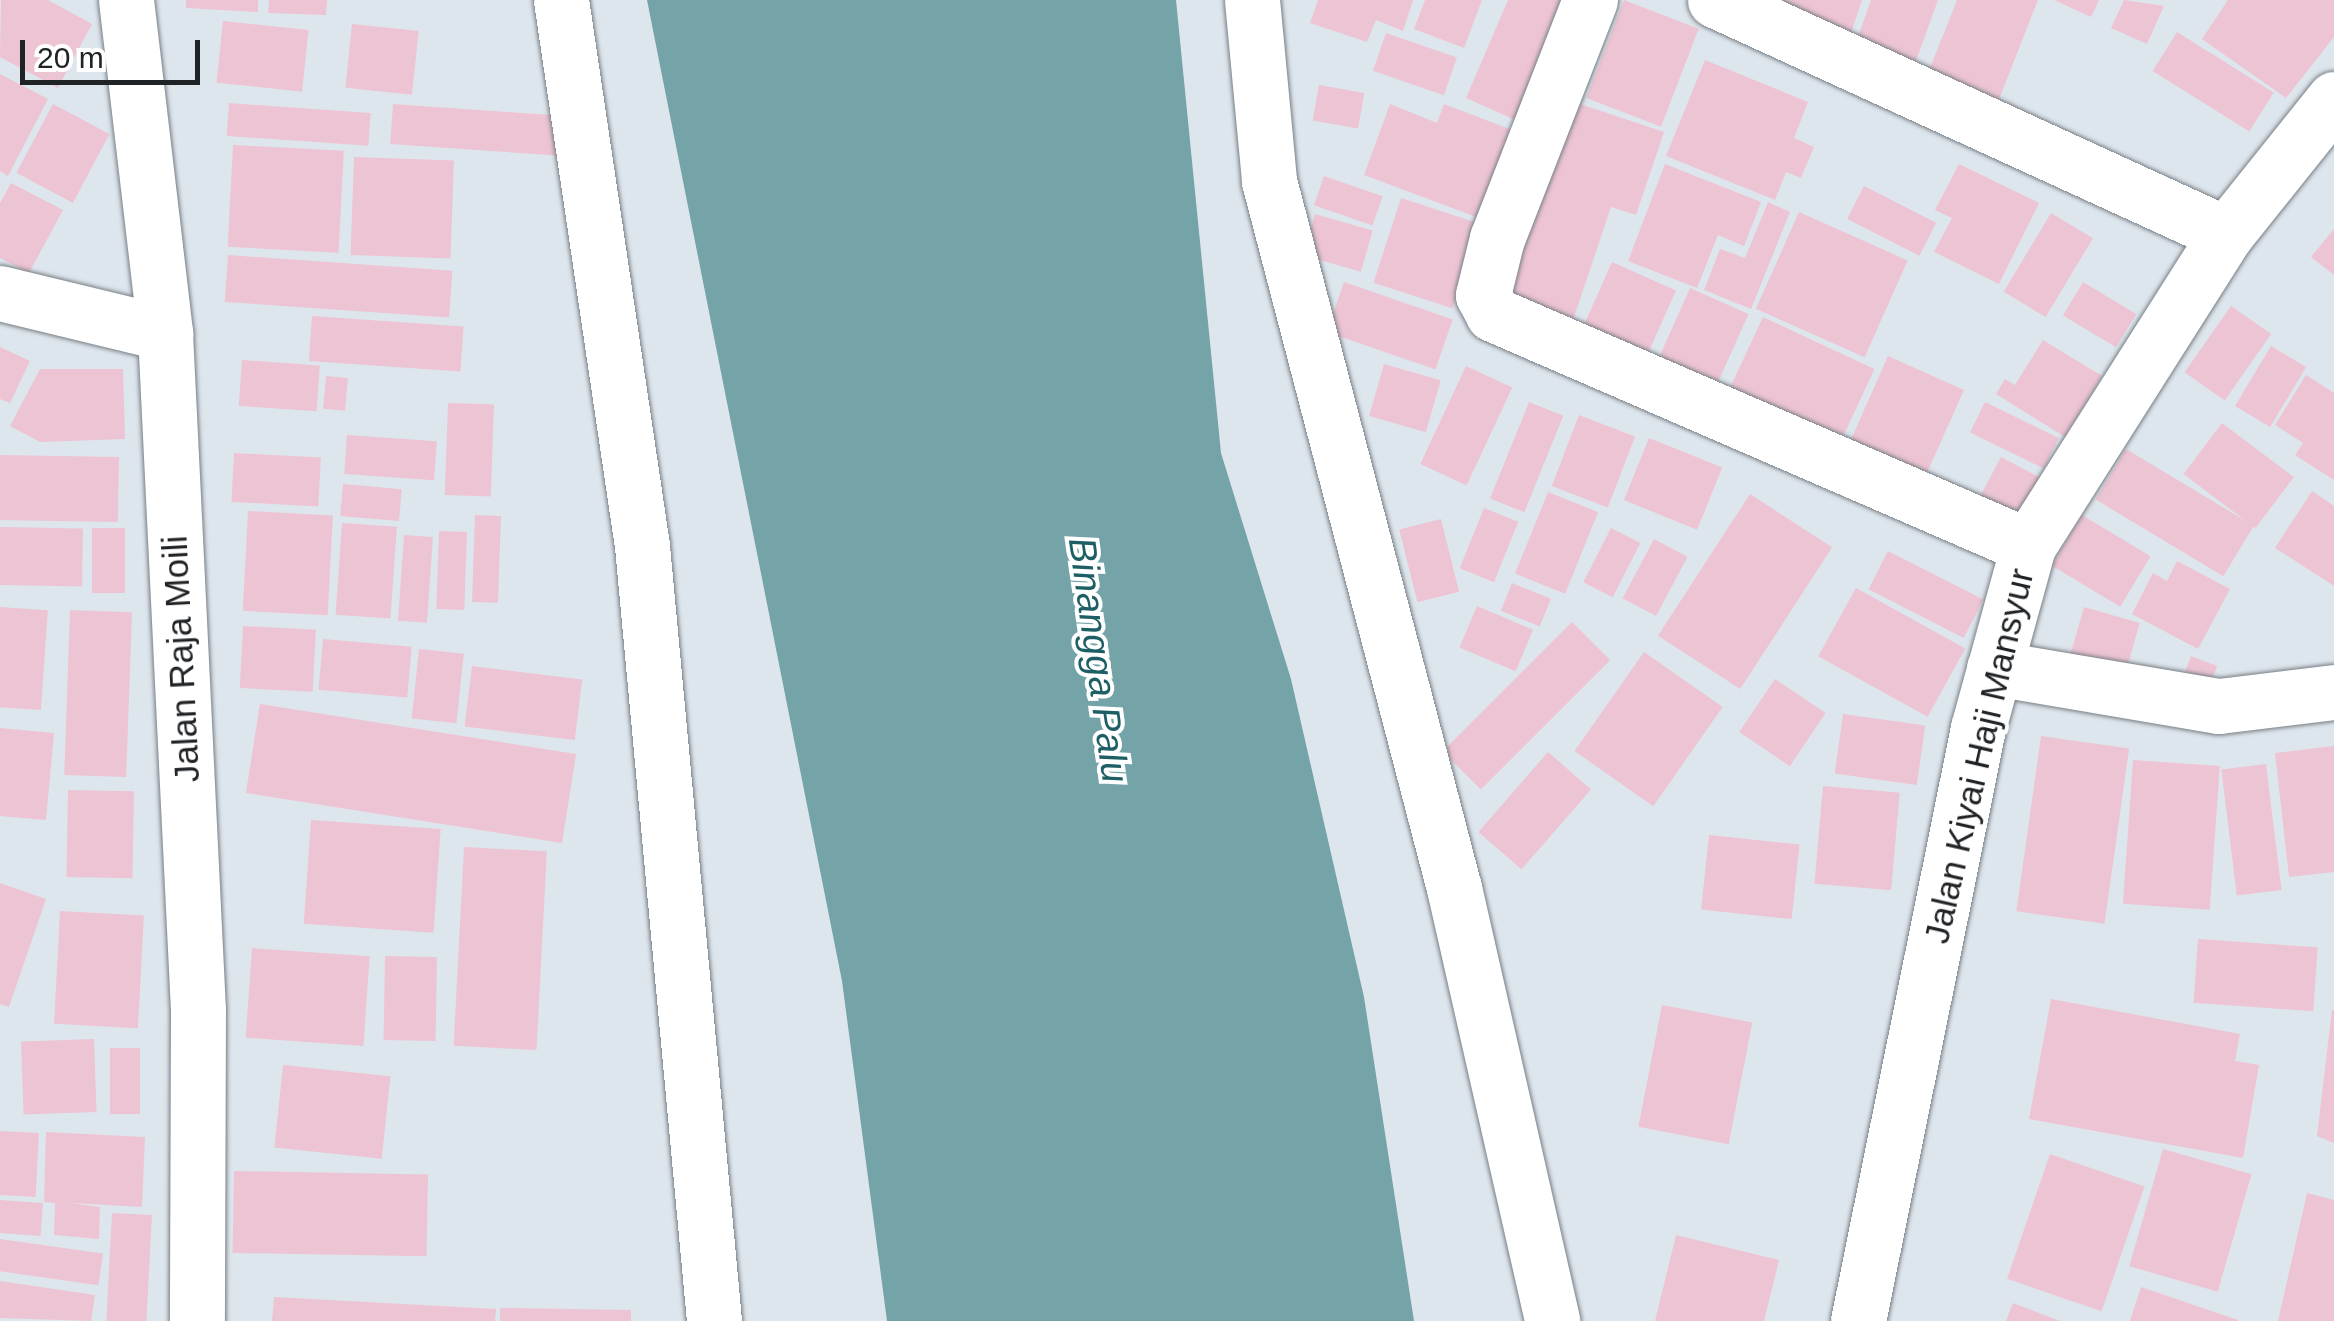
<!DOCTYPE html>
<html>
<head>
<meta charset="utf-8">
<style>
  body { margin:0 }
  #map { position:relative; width:2334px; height:1321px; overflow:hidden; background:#dee6ed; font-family:Helvetica,sans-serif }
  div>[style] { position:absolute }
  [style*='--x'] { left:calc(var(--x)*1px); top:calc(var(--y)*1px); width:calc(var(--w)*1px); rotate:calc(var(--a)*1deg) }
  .water>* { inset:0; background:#74a4a8 }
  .building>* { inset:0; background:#edc4d3; transform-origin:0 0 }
  .roads { filter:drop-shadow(0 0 2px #777f85) drop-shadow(0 0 2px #777f85) }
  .minor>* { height:55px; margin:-27.5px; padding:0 27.5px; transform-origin:27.5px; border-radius:27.5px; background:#fff }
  span { translate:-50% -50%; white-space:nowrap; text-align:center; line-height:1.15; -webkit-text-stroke:8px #fff; paint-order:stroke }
  .street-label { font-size:35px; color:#202326 }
  .water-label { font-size:38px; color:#1e5f65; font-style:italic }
  .scale { position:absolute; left:20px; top:40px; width:180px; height:45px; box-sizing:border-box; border:5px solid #202326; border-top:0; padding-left:12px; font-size:30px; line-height:35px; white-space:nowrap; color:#202326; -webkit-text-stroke:8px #fff; paint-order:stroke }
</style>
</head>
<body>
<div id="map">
  <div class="water">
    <div style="clip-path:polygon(647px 0,1176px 0,1221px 453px,1291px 679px,1364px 997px,1414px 1321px,887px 1321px,842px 981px)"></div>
  </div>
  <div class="building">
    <div style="clip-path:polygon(1px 0,48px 0,92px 24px,58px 88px,0 57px)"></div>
    <div style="clip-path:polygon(186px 0,258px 0,258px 12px,186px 8px)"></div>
    <div style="clip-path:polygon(269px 0,327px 0,326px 15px,268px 13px)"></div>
    <div style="clip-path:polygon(1318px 0,1413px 0,1403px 31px,1376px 20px,1367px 42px,1310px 23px)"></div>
    <div style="clip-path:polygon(1425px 0,1482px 0,1464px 48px,1414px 29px)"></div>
    <div style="clip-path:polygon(1508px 0,1562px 0,1520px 122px,1466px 98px)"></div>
    <div style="left:1624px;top:0;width:80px;height:105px;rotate:21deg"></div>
    <div style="clip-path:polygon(1736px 0,1862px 0,1847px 45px)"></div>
    <div style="clip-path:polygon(1871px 0,1938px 0,1912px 72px,1853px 51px)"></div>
    <div style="clip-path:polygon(1957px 0,2038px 0,1992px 117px,1922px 88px)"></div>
    <div style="clip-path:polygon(2054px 0,2099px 0,2091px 17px)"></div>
    <div style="clip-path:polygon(2124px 0,2164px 6px,2147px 44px,2111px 28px)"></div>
    <div style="clip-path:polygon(2228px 0,2334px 0,2334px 37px,2286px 98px,2202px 39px)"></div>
    <div style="left:223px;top:21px;width:86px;height:62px;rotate:6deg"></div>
    <div style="left:352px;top:24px;width:67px;height:64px;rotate:6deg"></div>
    <div style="left:2177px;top:32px;width:114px;height:46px;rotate:32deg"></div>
    <div style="left:1386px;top:33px;width:75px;height:40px;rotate:19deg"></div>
    <div style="clip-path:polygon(1705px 60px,1808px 102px,1794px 138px,1814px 147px,1801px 178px,1786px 172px,1775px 200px,1666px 156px)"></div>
    <div style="clip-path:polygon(0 74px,48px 99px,8px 176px,0 171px)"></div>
    <div style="left:1319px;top:85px;width:46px;height:36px;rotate:10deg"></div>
    <div style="clip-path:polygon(1571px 101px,1664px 132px,1636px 215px,1611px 207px,1567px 338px,1499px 314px)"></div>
    <div style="left:229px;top:103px;width:142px;height:33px;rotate:4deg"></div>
    <div style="left:53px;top:104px;width:64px;height:78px;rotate:28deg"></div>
    <div style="left:393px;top:104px;width:175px;height:40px;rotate:4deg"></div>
    <div style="clip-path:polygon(1390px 104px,1437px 123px,1444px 104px,1520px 133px,1487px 221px,1364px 175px)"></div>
    <div style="left:233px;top:145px;width:111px;height:102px;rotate:3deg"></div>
    <div style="left:354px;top:157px;width:100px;height:98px;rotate:2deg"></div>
    <div style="clip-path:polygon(1665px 164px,1761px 202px,1744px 246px,1718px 235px,1697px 288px,1628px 261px)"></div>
    <div style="clip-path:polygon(1959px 164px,2039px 203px,1999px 284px,1934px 252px,1952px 218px,1935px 210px)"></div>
    <div style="left:1324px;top:176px;width:62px;height:31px;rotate:19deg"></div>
    <div style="clip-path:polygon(11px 183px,63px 210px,29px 273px,0 258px,0 203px)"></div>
    <div style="left:1864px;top:186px;width:81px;height:37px;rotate:27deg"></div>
    <div style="left:1401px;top:198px;width:83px;height:89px;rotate:18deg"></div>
    <div style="clip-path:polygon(1768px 202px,1790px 212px,1751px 309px,1704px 290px,1720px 249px,1745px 258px)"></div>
    <div style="left:1799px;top:212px;width:119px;height:106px;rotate:24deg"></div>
    <div style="left:2051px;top:213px;width:49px;height:92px;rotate:31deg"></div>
    <div style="left:1315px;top:214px;width:60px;height:43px;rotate:16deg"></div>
    <div style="clip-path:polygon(2334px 229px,2334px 275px,2311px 257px)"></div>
    <div style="left:228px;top:255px;width:225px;height:47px;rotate:4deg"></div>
    <div style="left:1612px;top:262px;width:70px;height:92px;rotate:24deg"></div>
    <div style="left:1344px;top:282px;width:115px;height:53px;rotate:19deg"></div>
    <div style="left:2083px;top:282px;width:62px;height:39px;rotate:31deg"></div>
    <div style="left:1690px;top:288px;width:64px;height:98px;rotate:24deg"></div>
    <div style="left:2231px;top:306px;width:49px;height:81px;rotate:35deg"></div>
    <div style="left:312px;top:316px;width:152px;height:45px;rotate:4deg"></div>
    <div style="left:1763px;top:317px;width:123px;height:97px;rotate:25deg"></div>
    <div style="clip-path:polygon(2043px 340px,2102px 376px,2065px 437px,1996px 394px,2005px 379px,2015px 385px)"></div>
    <div style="left:2271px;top:346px;width:41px;height:70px;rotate:31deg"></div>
    <div style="clip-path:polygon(0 347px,30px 361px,10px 403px,0 399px)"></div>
    <div style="clip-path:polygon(1888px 356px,1964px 390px,1918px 493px,1849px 444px)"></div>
    <div style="left:242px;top:360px;width:78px;height:46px;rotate:4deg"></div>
    <div style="left:1384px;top:364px;width:59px;height:54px;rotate:16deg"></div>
    <div style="left:1466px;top:366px;width:51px;height:108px;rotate:25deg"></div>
    <div style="clip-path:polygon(40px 369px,123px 369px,125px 439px,40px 442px,10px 426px)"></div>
    <div style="clip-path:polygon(2306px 375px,2334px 393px,2334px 480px,2295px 455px,2303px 443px,2275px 425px)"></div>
    <div style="left:326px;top:376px;width:22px;height:33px;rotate:5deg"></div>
    <div style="left:1529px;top:402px;width:37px;height:104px;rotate:22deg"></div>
    <div style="left:1985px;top:402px;width:82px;height:34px;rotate:26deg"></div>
    <div style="left:448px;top:403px;width:46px;height:92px;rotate:2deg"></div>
    <div style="left:1579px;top:415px;width:60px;height:76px;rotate:21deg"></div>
    <div style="left:2222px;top:423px;width:90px;height:64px;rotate:37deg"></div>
    <div style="left:347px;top:435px;width:90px;height:39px;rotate:4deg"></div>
    <div style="left:1649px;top:438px;width:79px;height:67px;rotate:22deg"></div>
    <div style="left:2126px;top:449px;width:149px;height:59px;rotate:31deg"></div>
    <div style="left:234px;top:453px;width:87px;height:49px;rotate:3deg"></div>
    <div style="left:0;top:455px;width:119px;height:65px;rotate:1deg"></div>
    <div style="left:2001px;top:457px;width:44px;height:64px;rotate:28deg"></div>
    <div style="left:343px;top:484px;width:59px;height:32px;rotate:5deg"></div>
    <div style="clip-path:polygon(2312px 491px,2334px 506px,2334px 586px,2275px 548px)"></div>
    <div style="left:1548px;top:492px;width:54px;height:88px;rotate:22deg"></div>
    <div style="left:1750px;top:494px;width:98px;height:169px;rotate:33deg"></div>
    <div style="left:1484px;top:508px;width:37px;height:65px;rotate:22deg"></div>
    <div style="left:248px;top:511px;width:85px;height:100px;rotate:3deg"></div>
    <div style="left:475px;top:515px;width:26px;height:87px;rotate:2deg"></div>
    <div style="left:2082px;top:515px;width:80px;height:59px;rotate:31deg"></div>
    <div style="left:1441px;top:519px;width:75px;height:43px;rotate:76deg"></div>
    <div style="left:342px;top:523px;width:55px;height:92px;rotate:4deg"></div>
    <div style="left:0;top:527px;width:83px;height:58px;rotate:1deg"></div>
    <div style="left:92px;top:528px;width:33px;height:65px"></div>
    <div style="left:1611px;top:528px;width:33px;height:61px;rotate:27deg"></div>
    <div style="left:439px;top:531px;width:28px;height:78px;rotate:2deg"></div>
    <div style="left:404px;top:535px;width:29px;height:86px;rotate:4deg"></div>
    <div style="left:1654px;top:539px;width:38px;height:67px;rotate:28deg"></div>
    <div style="left:1888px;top:551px;width:107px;height:43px;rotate:27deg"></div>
    <div style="clip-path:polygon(2177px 561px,2230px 589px,2198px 649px,2132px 614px,2153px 573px,2167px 581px)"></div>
    <div style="left:1512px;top:583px;width:42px;height:30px;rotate:22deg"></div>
    <div style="left:1856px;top:588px;width:125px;height:78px;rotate:29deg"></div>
    <div style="left:1477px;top:606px;width:61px;height:45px;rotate:23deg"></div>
    <div style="left:0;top:607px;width:48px;height:100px;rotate:4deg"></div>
    <div style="left:2084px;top:607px;width:58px;height:81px;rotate:16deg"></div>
    <div style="left:70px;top:610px;width:62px;height:165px;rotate:2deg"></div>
    <div style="left:1572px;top:622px;width:54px;height:183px;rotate:45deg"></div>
    <div style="left:243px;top:626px;width:73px;height:62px;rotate:3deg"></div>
    <div style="left:323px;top:639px;width:89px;height:51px;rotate:5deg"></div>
    <div style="left:419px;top:649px;width:45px;height:70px;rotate:6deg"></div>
    <div style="left:1644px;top:652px;width:96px;height:121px;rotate:35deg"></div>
    <div style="left:2191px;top:656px;width:28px;height:59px;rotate:21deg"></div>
    <div style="left:472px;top:666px;width:111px;height:61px;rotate:7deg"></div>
    <div style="left:1775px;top:679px;width:61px;height:64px;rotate:34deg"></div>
    <div style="left:260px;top:704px;width:320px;height:90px;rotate:9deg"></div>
    <div style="left:1843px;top:714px;width:83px;height:60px;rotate:8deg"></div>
    <div style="clip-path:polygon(0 728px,54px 733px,46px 820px,0 816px)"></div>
    <div style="left:2041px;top:736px;width:89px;height:177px;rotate:8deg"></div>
    <div style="clip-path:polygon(2334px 746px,2334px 872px,2289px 877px,2275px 753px)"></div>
    <div style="left:1548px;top:752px;width:57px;height:106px;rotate:41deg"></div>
    <div style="left:2133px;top:760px;width:87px;height:144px;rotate:4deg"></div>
    <div style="left:2266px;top:764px;width:127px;height:45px;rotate:83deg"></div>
    <div style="left:1823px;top:786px;width:77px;height:98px;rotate:5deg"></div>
    <div style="left:68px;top:790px;width:66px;height:87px;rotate:1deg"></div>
    <div style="left:311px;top:820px;width:130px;height:104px;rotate:4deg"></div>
    <div style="left:1709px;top:835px;width:91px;height:75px;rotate:6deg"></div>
    <div style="left:464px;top:847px;width:83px;height:199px;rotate:3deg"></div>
    <div style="clip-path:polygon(0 883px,46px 899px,9px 1007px,0 1004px)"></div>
    <div style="left:60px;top:911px;width:84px;height:113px;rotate:3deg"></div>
    <div style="left:2198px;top:939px;width:120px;height:64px;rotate:4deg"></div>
    <div style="left:252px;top:948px;width:118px;height:90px;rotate:4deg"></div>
    <div style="left:385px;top:956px;width:52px;height:84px;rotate:1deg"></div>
    <div style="clip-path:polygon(2051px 999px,2240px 1034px,2235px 1061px,2259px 1065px,2243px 1158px,2029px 1119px)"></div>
    <div style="left:1662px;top:1005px;width:92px;height:124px;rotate:11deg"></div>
    <div style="clip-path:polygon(2332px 1010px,2334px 1010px,2334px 1143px,2317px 1136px)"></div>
    <div style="left:94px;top:1039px;width:73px;height:73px;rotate:88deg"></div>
    <div style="left:110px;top:1048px;width:30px;height:66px"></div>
    <div style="left:283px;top:1065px;width:108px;height:83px;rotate:6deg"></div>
    <div style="left:0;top:1131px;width:39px;height:64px;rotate:3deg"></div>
    <div style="clip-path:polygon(46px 1132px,145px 1137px,142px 1207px,70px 1203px,100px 1207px,99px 1239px,54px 1235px,55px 1203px,44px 1202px)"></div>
    <div style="left:2163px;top:1149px;width:92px;height:122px;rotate:16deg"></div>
    <div style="left:2050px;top:1154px;width:100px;height:132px;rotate:19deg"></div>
    <div style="left:234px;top:1171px;width:194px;height:82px;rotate:1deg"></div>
    <div style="clip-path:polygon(2307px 1193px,2334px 1200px,2334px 1321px,2278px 1321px)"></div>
    <div style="left:0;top:1200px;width:43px;height:33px;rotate:4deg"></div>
    <div style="left:112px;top:1213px;width:40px;height:108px;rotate:3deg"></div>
    <div style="clip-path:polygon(1676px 1235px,1779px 1260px,1764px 1321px,1655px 1321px)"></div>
    <div style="left:0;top:1239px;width:104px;height:32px;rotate:8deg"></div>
    <div style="clip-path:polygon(0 1281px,95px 1295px,91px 1321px,0 1318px)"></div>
    <div style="clip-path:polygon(2141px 1287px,2238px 1320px,2238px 1321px,2130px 1321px)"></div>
    <div style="clip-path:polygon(274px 1297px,496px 1309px,495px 1321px,272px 1321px)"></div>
    <div style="clip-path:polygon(2013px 1303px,2060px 1321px,2006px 1321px)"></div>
    <div style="clip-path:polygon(500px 1308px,631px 1310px,631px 1321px,500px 1321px)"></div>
  </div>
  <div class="roads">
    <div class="minor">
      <div style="--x:126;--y:0;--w:335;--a:83.3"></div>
      <div style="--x:165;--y:333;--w:678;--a:87.21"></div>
      <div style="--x:198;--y:1010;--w:311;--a:90.2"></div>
      <div style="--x:561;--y:0;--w:552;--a:81.56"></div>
      <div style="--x:642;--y:546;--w:778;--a:84.69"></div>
      <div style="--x:1252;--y:0;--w:182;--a:84.6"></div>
      <div style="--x:1269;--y:181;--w:731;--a:75.34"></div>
      <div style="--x:1454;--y:888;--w:444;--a:77.2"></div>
      <div style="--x:1590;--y:0;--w:256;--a:111.3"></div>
      <div style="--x:1497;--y:238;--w:59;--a:103.8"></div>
      <div style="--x:1483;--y:295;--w:21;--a:62"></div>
      <div style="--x:1493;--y:314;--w:583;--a:23.44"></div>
      <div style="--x:1715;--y:0;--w:562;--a:24.6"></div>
      <div style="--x:0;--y:293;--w:170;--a:13.6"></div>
      <div style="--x:1994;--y:668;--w:228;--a:9.6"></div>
      <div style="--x:2219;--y:706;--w:116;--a:-6.9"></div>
      <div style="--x:1858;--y:1321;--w:605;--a:-78.56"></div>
      <div style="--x:1978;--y:728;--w:189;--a:-74.6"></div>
      <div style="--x:2028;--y:546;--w:370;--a:-57.6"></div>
      <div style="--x:2226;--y:234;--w:173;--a:-51.3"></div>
    </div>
  </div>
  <div class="street-label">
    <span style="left:181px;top:659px;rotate:-93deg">Jalan Raja Moili</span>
    <span style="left:1979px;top:756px;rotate:-77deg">Jalan Kiyai Haji Mansyur</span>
  </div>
  <div class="water-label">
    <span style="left:1098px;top:660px;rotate:82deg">Binangga Palu</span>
  </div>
  <div class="scale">20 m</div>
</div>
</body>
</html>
